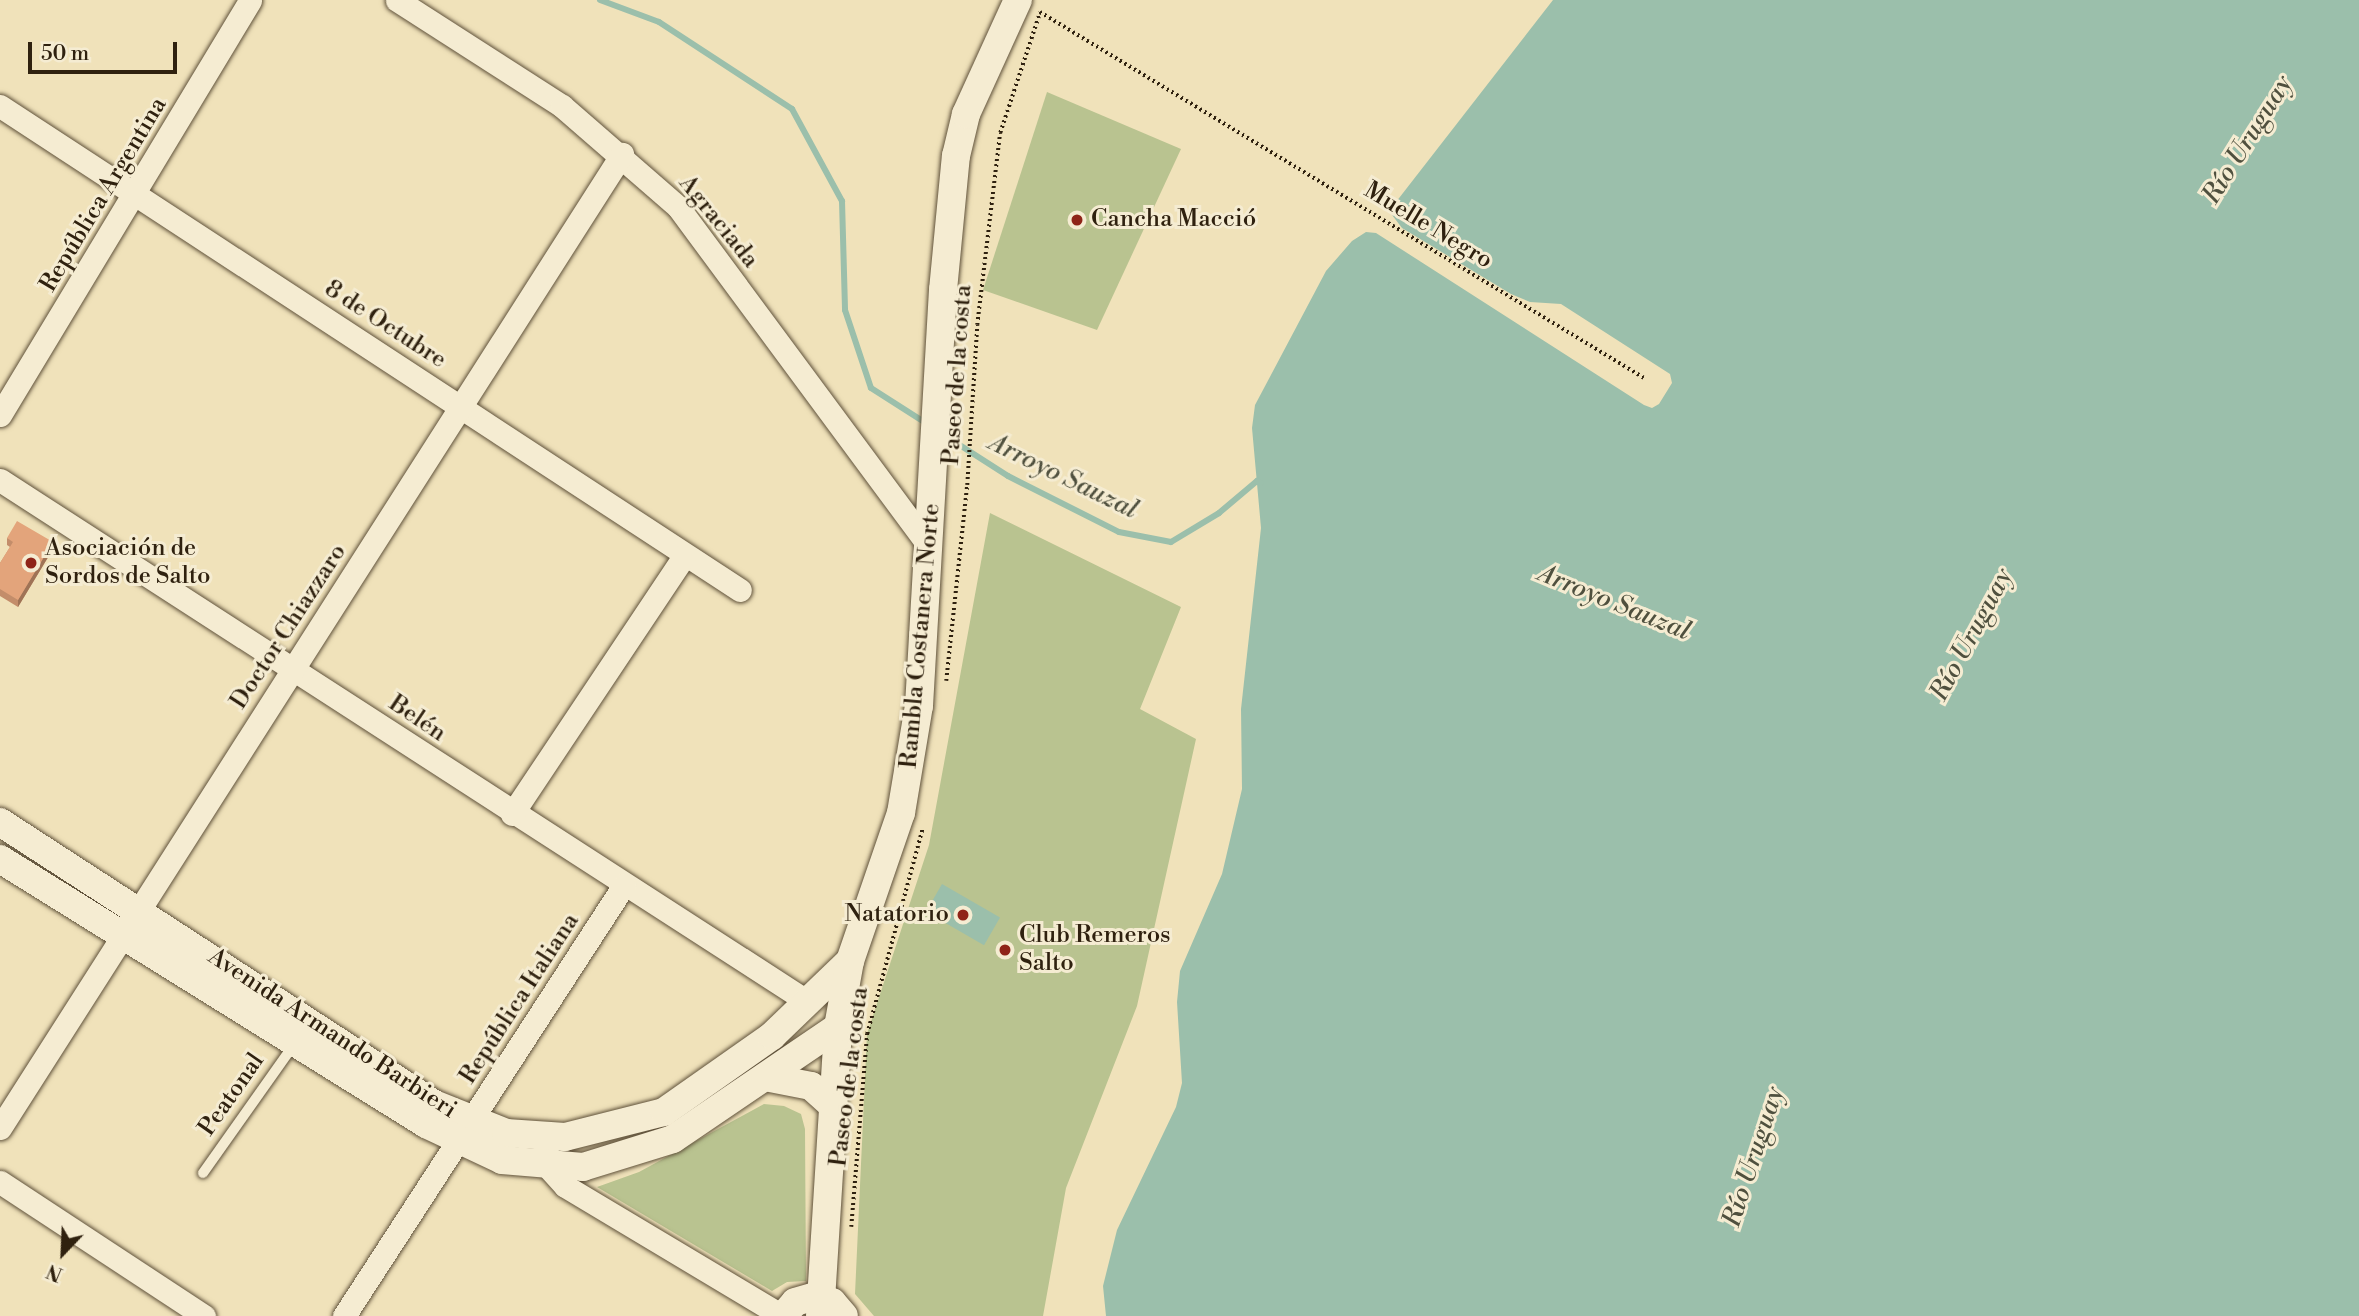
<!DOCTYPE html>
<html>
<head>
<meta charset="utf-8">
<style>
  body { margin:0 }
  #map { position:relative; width:2359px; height:1316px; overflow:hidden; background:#f0e2ba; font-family:"Libre Bodoni",serif }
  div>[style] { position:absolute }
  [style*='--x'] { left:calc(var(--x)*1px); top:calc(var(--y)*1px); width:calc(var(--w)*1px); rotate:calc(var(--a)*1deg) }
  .green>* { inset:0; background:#b9c390 }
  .water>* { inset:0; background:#9bbfab; transform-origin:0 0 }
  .stream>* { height:6px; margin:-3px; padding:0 3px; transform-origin:3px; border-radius:3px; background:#9bbfab }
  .path>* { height:3.5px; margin-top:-1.75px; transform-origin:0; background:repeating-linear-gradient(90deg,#2f210f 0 2px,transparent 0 5.5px) }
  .roads { filter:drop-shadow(0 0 2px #5f513a) drop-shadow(0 0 2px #5f513a) }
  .service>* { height:10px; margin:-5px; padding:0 5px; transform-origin:5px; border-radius:5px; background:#f5ecd2 }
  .minor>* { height:23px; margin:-11.5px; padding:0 11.5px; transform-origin:11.5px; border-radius:11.5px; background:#f5ecd2 }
  .tertiary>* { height:28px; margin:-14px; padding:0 14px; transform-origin:14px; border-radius:14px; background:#f5ecd2 }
  .wall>* { inset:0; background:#c38d6a }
  .shaded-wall>* { inset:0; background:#9f7356 }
  .building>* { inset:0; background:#e3a47b }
  .dots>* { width:19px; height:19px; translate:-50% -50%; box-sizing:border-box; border:4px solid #f5ecd2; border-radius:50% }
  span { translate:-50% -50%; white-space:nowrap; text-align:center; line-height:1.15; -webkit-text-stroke:6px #f5ecd2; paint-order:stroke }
  .street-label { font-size:24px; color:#2f210f }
  .poi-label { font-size:24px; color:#2f210f }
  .left { translate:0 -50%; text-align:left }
  .right { translate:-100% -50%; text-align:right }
  .water-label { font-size:26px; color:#4f503e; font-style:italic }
  .north { position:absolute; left:28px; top:1218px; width:70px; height:70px; -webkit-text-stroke:5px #f5ecd2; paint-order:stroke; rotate:203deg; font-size:19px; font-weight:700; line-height:28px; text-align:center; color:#2f210f }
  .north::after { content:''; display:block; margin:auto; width:24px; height:32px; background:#2f210f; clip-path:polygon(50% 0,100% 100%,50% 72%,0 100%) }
  .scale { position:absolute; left:28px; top:42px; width:149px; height:32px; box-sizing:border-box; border:4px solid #2f210f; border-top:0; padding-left:9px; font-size:21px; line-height:24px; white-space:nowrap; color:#2f210f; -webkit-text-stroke:5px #f5ecd2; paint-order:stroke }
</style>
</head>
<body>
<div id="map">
  <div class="green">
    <div style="clip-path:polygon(1047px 92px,1181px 149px,1097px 330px,983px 290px)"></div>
    <div style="clip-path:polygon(990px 513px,1181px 607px,1140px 709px,1196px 739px,1137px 1006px,1066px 1188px,1043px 1316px,874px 1316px,855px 1294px,867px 1034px,929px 845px)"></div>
    <div style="clip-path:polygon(764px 1104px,784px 1106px,801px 1114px,805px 1129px,806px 1281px,787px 1282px,772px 1291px,597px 1187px,639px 1172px)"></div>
  </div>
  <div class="water">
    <div style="clip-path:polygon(1553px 0,2359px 0,2359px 1316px,1106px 1316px,1103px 1286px,1117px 1230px,1176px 1107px,1182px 1083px,1177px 1002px,1180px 971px,1222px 874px,1242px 789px,1241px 709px,1261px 528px,1252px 428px,1255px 405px,1326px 271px,1352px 241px,1366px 232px,1376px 233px,1644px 405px,1652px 408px,1659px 404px,1672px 383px,1670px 374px,1561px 304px,1530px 302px,1511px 294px,1402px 228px,1389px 211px)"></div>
    <div style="left:942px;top:884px;width:67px;height:32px;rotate:30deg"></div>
  </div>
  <div class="stream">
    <div style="--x:600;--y:0;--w:63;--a:20.4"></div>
    <div style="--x:659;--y:22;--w:159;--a:33.2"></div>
    <div style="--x:792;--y:109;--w:105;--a:61.5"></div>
    <div style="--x:842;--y:201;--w:109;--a:88.4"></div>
    <div style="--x:845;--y:310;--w:82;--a:71.6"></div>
    <div style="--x:871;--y:388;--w:65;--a:32.5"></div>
    <div style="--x:944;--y:435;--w:76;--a:32.6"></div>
    <div style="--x:1008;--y:476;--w:124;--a:26.8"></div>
    <div style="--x:1119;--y:532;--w:53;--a:10.9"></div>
    <div style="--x:1171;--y:542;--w:56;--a:-31.1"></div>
    <div style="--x:1219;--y:513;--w:50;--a:-40.1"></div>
    <div style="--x:1257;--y:481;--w:4;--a:27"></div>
  </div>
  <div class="path">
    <div style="--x:1040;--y:12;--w:706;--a:31.21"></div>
    <div style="--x:946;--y:681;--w:197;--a:-83.9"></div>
    <div style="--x:967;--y:485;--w:160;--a:-86.4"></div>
    <div style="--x:977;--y:325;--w:193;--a:-83.2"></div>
    <div style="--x:1000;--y:133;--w:127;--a:-71.7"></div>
    <div style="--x:851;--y:1227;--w:194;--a:-85.3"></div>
    <div style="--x:867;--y:1034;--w:214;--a:-74.9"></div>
  </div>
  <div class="roads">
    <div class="service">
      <div style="--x:203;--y:1173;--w:159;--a:-54.7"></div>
    </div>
    <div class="minor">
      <div style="--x:397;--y:0;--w:196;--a:32.7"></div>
      <div style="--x:562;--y:106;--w:154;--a:41"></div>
      <div style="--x:678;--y:207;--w:423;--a:53.5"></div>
      <div style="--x:0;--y:106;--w:884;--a:33.19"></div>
      <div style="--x:0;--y:415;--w:484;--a:-58.9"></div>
      <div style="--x:0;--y:480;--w:958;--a:32.86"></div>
      <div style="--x:512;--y:814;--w:311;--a:-56.3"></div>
      <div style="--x:0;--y:1128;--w:1156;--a:-57.44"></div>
      <div style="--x:547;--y:1152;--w:15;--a:86"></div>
      <div style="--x:548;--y:1167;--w:25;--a:48"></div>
      <div style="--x:565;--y:1186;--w:253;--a:30.9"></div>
      <div style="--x:0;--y:1182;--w:244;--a:33.3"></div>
      <div style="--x:344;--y:1316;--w:514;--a:-56.99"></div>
    </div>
    <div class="tertiary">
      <div style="--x:0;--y:822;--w:518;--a:33.01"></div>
      <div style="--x:434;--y:1104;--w:78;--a:21.9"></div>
      <div style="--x:506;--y:1133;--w:59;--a:3.9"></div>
      <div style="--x:565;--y:1137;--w:102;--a:-14.2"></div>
      <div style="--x:664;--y:1112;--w:132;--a:-35.1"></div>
      <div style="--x:772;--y:1036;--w:108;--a:-43.9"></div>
      <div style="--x:0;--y:859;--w:502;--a:31.88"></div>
      <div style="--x:426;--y:1124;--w:84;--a:25.3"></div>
      <div style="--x:502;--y:1160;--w:81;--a:4.9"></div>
      <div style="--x:583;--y:1167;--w:94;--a:-17.3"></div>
      <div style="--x:673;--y:1139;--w:199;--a:-34.2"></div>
      <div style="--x:765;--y:1077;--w:47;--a:11.1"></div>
      <div style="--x:811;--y:1086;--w:31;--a:42"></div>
      <div style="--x:783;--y:1316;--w:18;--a:-49"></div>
      <div style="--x:795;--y:1302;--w:19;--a:-16"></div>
      <div style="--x:813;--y:1297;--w:20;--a:15"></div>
      <div style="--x:832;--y:1302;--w:18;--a:49"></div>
      <div style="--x:820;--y:1316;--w:290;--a:-86.4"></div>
      <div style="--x:838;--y:1027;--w:67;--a:-79.7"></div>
      <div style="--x:850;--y:961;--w:157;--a:-71"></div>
      <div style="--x:901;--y:813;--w:109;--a:-80.5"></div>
      <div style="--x:919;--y:706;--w:417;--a:-86.7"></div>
      <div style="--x:943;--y:290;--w:135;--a:-84.5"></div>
      <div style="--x:956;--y:156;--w:43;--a:-76.6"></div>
      <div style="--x:966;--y:114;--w:125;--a:-65.5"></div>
    </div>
  </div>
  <div class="wall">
    <div style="clip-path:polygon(7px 538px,53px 549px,18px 607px,0 596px,0 563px,10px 547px,7px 545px)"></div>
  </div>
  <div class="shaded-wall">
    <div style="clip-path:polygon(53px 542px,53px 549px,18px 607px,18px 600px)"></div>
  </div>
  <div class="building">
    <div style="clip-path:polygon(17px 521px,53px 542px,18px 600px,0 589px,0 563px,13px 542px,7px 538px)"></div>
  </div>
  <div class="dots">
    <div style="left:1077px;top:220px;background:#8f2418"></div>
    <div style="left:31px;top:563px;background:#8f2418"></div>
    <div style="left:963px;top:915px;background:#8f2418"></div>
    <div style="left:1005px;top:950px;background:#8f2418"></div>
  </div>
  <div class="street-label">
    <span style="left:104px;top:195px;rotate:-59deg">República Argentina</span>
    <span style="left:718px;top:222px;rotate:51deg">Agraciada</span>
    <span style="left:1428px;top:226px;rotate:31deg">Muelle Negro</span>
    <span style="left:385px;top:325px;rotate:33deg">8 de Octubre</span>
    <span style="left:958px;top:375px;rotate:-86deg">Paseo de la costa</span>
    <span style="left:289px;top:627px;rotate:-57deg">Doctor Chiazzaro</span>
    <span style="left:921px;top:636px;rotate:-85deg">Rambla Costanera Norte</span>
    <span style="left:417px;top:719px;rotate:34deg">Belén</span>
    <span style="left:520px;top:999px;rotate:-57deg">República Italiana</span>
    <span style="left:332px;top:1034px;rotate:33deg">Avenida Armando Barbieri</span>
    <span style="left:850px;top:1077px;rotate:-83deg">Paseo de la costa</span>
    <span style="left:232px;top:1095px;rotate:-55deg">Peatonal</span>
  </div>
  <div class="poi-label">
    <span class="left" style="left:1091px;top:220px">Cancha Macció</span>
    <span class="left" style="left:45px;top:563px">Asociación de<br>Sordos de Salto</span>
    <span class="right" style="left:949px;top:915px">Natatorio</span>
    <span class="left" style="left:1019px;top:950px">Club Remeros<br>Salto</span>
  </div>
  <div class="water-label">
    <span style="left:2248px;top:140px;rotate:-58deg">Río Uruguay</span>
    <span style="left:1063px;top:477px;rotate:26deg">Arroyo Sauzal</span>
    <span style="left:1614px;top:603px;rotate:22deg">Arroyo Sauzal</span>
    <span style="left:1972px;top:635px;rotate:-62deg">Río Uruguay</span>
    <span style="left:1754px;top:1157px;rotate:-72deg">Río Uruguay</span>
  </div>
  <div class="north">N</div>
  <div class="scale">50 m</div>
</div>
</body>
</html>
